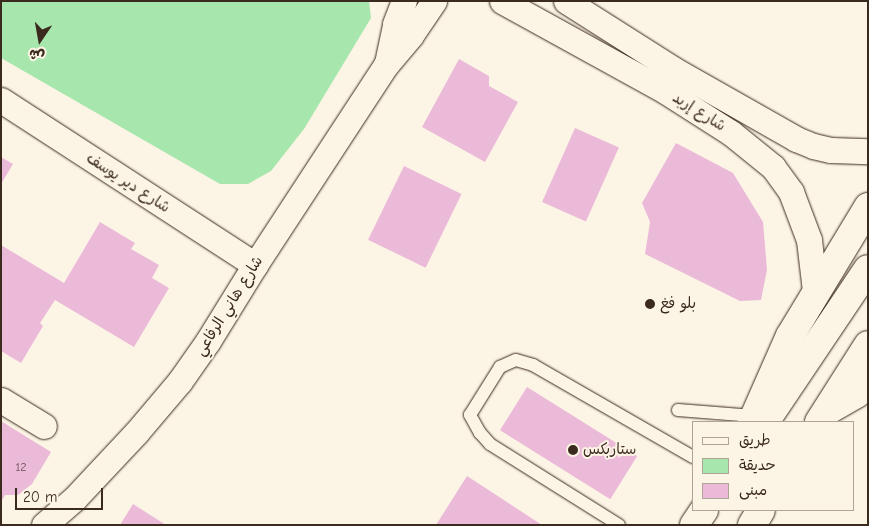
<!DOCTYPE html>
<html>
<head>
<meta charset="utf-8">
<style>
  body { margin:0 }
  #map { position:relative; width:869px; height:526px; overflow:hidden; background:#fcf5e5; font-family:"Comic Neue","Playpen Sans Arabic",sans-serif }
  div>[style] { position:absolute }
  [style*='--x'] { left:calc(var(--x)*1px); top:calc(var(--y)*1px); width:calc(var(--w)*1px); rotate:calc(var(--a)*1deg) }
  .green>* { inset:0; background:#a7e6ad }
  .building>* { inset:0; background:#ecbad9; transform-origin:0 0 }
  .roads { filter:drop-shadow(0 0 1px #3b2a1e) drop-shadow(0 0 1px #3b2a1e) }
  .lane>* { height:12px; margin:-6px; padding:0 6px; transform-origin:6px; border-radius:6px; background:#fcf5e5 }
  .street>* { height:25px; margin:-12.5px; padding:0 12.5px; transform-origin:12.5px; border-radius:12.5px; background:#fcf5e5 }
  .secondary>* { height:28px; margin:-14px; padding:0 14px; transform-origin:14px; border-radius:14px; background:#fcf5e5 }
  .highway>* { height:28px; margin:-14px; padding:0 14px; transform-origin:14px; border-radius:14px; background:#fcf5e5 }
  .dots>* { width:14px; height:14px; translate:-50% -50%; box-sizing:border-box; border:2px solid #fcf5e5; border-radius:50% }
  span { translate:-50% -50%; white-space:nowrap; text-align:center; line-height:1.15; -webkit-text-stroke:4px #fcf5e5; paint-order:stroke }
  .number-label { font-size:12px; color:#674e4d }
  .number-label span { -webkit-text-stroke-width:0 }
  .street-label { font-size:15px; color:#3b2a1e }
  .poi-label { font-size:15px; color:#3b2a1e }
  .left { translate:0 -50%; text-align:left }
  .frame { position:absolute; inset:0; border:2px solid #3b2a1e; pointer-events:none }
  .legend { position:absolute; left:692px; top:421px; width:162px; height:90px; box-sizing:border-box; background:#fcf5e5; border:1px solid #afa495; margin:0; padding:6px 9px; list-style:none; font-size:15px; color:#3b2a1e }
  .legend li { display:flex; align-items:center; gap:10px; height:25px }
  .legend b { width:25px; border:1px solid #afa495 }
  .north { position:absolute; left:15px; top:15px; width:50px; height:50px; -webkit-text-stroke:4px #fcf5e5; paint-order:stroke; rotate:192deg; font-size:14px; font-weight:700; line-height:20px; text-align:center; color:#3b2a1e }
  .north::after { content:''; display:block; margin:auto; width:18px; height:22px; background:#3b2a1e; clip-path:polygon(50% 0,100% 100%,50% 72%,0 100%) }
  .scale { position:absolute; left:15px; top:488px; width:88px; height:22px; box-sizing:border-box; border:2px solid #3b2a1e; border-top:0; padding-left:6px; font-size:15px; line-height:18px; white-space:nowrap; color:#3b2a1e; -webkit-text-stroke:4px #fcf5e5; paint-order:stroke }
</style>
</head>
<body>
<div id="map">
  <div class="green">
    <div style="clip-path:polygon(1px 1px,369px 1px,371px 18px,304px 129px,271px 171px,248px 184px,220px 184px,1px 58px)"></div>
  </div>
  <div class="building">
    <div style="clip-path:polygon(459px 59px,489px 76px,489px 86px,518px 102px,485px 162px,422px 127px)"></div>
    <div style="left:575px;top:128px;width:48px;height:81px;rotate:24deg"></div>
    <div style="clip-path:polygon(676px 143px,733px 173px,763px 222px,767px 270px,761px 300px,740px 301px,645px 254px,650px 222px,642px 203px)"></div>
    <div style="clip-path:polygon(1px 157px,13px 164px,1px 184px)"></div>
    <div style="left:404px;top:166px;width:64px;height:82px;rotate:26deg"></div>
    <div style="clip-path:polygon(100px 222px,135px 243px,131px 249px,159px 265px,152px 278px,169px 288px,134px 347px,55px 300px,40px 323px,43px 326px,21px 363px,1px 351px,1px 245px,64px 283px)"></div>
    <div style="left:527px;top:387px;width:130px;height:51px;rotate:32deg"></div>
    <div style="clip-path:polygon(1px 421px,51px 452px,32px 484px,18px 495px,5px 495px,1px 502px)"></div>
    <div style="clip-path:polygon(467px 476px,542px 525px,436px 525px)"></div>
    <div style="clip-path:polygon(133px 504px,166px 525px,120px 525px)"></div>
  </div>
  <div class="roads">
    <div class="lane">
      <div style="--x:678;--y:410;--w:76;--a:4.5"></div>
      <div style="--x:619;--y:525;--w:152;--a:-147.9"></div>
      <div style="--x:490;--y:444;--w:15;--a:-132"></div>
      <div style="--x:480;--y:433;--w:21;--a:-119"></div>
      <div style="--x:470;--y:415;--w:57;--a:-58"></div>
      <div style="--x:500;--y:367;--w:17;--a:-24"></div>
      <div style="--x:516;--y:360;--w:18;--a:16"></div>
      <div style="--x:533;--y:365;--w:185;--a:29.9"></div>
    </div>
    <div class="street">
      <div style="--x:502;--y:1;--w:186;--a:28.9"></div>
      <div style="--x:665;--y:91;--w:78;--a:32.5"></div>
      <div style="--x:731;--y:133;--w:54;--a:39"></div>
      <div style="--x:773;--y:167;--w:31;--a:54"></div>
      <div style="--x:791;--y:192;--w:51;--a:69.4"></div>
      <div style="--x:809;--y:240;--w:51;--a:83.3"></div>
      <div style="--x:566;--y:1;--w:127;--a:32.4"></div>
      <div style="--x:673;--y:69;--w:142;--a:29.6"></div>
      <div style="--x:796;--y:139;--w:18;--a:22"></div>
      <div style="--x:813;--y:146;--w:18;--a:13"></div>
      <div style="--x:831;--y:150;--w:37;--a:2"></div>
      <div style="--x:387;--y:63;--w:40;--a:-78"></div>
      <div style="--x:395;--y:24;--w:25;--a:-69"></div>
      <div style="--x:1;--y:100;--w:303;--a:33"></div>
      <div style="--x:1;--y:400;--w:50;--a:31.2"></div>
      <div style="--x:44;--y:525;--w:40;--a:-41"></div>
      <div style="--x:74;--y:499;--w:91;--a:-46.8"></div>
      <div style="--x:136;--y:433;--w:68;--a:-49.8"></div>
      <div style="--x:180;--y:381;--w:49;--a:-55"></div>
      <div style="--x:208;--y:341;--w:89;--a:-58.3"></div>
      <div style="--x:255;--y:265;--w:239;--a:-56.8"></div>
      <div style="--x:386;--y:65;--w:39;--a:-50"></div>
      <div style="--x:411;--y:35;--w:41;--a:-55.9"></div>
    </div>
    <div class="secondary">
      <div style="--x:827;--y:411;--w:34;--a:-30"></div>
      <div style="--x:856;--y:394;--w:17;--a:-45"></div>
      <div style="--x:752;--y:422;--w:94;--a:-66.2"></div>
      <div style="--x:790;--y:336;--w:151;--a:-58.8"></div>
    </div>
    <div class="highway">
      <div style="--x:765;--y:422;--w:184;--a:-56.1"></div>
      <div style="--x:819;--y:422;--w:91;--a:-57.5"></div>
      <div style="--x:694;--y:525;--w:18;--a:-56"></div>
      <div style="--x:752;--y:525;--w:17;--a:-59"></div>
    </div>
  </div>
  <div class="dots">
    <div style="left:650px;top:304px;background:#3b2a1e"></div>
    <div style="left:573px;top:450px;background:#3b2a1e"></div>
  </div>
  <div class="number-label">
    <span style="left:21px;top:468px">12</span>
  </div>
  <div class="street-label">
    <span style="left:699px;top:112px;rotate:32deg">شارع إربد</span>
    <span style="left:128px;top:183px;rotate:33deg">شارع دير يوسف</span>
    <span style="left:229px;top:306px;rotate:-58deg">شارع هاني الرفاعي</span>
  </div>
  <div class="poi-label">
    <span class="left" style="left:660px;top:304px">بلو فغ</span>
    <span class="left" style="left:583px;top:450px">ستاربكس</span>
  </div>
  <div class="frame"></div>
  <ul class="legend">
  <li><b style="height:6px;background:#fcf5e5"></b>طريق</li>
  <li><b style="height:14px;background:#a7e6ad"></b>حديقة</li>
  <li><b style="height:14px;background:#ecbad9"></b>مبنى</li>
  </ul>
  <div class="north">ش</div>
  <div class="scale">20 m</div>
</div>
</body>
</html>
